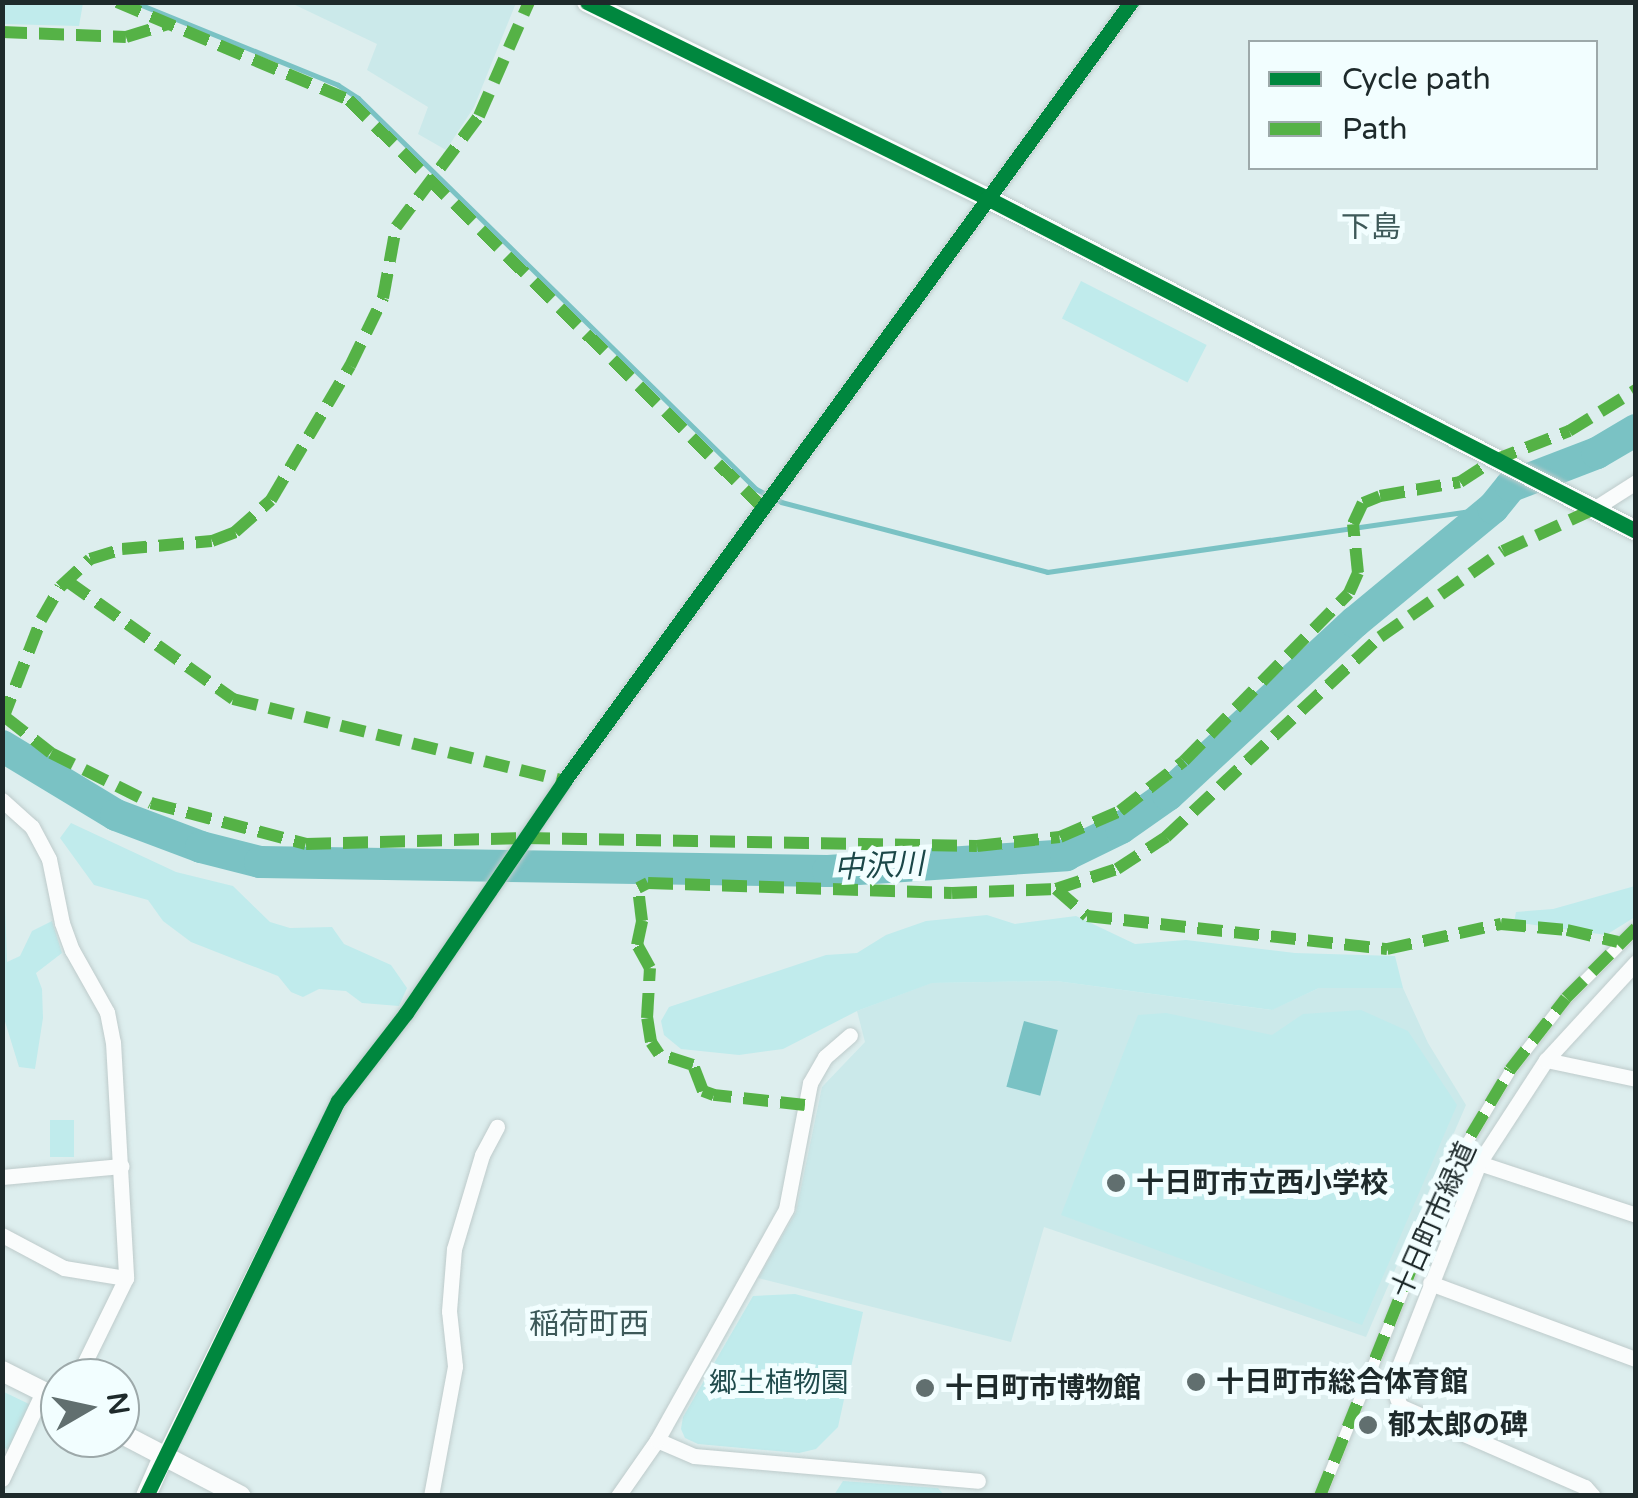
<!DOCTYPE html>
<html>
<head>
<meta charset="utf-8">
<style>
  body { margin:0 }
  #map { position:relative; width:1638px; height:1498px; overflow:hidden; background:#dee; font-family:"Varela Round","Noto Sans JP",sans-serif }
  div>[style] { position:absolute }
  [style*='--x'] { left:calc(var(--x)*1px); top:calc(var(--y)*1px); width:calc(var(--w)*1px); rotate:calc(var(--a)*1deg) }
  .built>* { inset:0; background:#cbe9ea }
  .green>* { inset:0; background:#c0ebec; transform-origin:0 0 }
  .water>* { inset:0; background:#7ac2c4; transform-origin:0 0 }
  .stream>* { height:5px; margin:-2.5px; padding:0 2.5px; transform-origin:2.5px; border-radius:2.5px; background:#7ac2c4 }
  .river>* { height:32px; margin:-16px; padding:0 16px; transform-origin:16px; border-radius:16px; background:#7ac2c4 }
  .roads { filter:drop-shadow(0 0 2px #becbcb) drop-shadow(0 0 2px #becbcb) }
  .pedestrian>* { height:11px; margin:-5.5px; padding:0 5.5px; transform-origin:5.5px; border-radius:5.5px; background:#fafcfc }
  .minor>* { height:15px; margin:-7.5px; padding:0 7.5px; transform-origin:7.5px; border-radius:7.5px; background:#fafcfc }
  .tertiary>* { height:20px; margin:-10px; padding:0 10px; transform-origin:10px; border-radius:10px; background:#fafcfc }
  .quiet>* { height:12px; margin-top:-6px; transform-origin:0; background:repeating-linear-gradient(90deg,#55b246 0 25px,transparent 0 37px) }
  .cycleway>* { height:15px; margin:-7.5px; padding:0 7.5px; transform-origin:7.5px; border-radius:7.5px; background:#00873e }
  .dots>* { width:28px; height:28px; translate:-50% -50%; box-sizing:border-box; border:5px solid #f2feff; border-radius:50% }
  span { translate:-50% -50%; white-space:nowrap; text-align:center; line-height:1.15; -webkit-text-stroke:10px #f2feff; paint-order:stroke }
  .poi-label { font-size:28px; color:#1e2a2b; font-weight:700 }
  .left { translate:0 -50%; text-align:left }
  .street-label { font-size:28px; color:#1e2a2b }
  .park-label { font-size:28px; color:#204b4c }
  .neighbourhood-label { font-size:30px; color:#3d5959 }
  .water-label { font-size:30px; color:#1b4748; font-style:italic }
  .frame { position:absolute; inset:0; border:5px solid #1e2a2b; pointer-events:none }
  .legend { position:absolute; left:1248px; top:40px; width:350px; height:130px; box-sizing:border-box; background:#f2feff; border:2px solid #9da9aa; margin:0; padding:12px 18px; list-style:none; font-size:30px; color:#1e2a2b }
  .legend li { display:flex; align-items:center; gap:20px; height:50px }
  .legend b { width:50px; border:2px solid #9da9aa }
  .north { position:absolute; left:40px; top:1358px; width:100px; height:100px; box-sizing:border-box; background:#f2feff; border:2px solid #9da9aa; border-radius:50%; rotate:81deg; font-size:28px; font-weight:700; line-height:40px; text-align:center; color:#1e2a2b }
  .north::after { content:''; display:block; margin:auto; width:35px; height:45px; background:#616f6f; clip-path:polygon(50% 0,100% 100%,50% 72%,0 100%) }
</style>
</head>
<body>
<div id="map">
  <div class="built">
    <div style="clip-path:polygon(291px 3px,516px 3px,474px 107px,446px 150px,418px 134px,428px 107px,367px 70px,377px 44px)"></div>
    <div style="clip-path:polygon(1056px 981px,1271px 1010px,1319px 988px,1403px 988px,1428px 1043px,1466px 1105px,1366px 1337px,1044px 1227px,1011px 1342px,758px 1278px,796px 1212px,822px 1087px,865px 1042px,857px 1011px,931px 983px)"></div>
  </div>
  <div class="green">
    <div style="clip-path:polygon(3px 2px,83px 2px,83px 3px,79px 26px,3px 24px)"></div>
    <div style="left:1081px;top:281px;width:141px;height:42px;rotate:27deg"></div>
    <div style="clip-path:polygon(71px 823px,176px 872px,233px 886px,270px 922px,290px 928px,332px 927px,344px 944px,391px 965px,407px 988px,399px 1006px,362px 1003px,346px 991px,319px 989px,303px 997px,291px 992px,278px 976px,191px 942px,163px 921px,148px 900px,94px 885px,60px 838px)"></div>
    <div style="clip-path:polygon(3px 845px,7px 962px,20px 956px,32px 931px,52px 921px,62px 953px,36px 973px,42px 989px,43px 1018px,35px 1069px,19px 1067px,3px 1015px)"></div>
    <div style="clip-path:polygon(1635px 886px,1635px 917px,1606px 935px,1514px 922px,1516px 912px,1553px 909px)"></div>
    <div style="clip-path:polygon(987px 915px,1015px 924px,1076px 916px,1135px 944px,1186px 940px,1295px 953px,1395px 956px,1403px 988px,1319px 988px,1272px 1010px,1056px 981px,932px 983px,857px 1011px,783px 1049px,739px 1055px,681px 1049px,664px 1035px,661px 1021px,669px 1007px,826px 955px,857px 953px,886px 935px,926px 921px)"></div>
    <div style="clip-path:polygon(1361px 1010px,1408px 1031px,1457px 1105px,1362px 1325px,1061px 1215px,1138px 1015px,1166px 1013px,1272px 1035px,1303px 1014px)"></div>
    <div style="left:50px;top:1120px;width:24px;height:37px"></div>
    <div style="clip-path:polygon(795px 1294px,863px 1312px,838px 1427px,816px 1449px,799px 1453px,698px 1444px,685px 1438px,681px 1429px,683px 1417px,753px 1296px)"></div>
    <div style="clip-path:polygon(2px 1391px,31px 1405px,9px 1450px,3px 1447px)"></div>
    <div style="clip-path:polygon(843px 1481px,938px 1488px,944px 1495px,834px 1495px)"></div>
  </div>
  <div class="water">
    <div style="left:1024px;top:1021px;width:35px;height:68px;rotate:15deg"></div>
  </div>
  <div class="stream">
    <div style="--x:134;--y:2;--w:220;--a:22.1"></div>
    <div style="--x:338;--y:85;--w:24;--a:33"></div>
    <div style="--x:358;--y:98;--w:558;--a:44.49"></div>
    <div style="--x:756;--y:489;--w:28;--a:27"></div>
    <div style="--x:781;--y:502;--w:275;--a:14.7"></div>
    <div style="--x:1047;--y:572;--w:451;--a:-8.2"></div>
  </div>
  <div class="river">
    <div style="--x:2;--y:746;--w:133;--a:31.2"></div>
    <div style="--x:116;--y:815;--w:91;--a:20.6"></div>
    <div style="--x:201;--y:847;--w:61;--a:14.3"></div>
    <div style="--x:260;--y:862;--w:568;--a:0.91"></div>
    <div style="--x:828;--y:871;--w:239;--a:-3.8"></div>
    <div style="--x:1066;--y:855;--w:61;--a:-26.1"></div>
    <div style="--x:1121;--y:828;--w:57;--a:-35.1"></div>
    <div style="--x:1168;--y:795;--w:255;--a:-42.8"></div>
    <div style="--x:1355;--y:622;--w:179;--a:-39.6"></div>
    <div style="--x:1493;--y:508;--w:28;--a:-51"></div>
    <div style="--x:1511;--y:486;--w:92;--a:-21"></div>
    <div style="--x:1597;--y:453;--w:45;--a:-30.5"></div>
  </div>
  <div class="roads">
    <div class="pedestrian">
      <div style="--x:1320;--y:1496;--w:354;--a:-68.1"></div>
      <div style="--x:1452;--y:1167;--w:113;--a:-59.1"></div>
      <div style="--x:1510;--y:1070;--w:91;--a:-52.1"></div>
      <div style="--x:1566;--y:998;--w:99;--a:-45"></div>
    </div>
    <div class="minor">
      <div style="--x:1592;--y:510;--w:52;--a:-32.5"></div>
      <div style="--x:2;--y:800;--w:40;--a:42"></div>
      <div style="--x:32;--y:827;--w:36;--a:62"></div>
      <div style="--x:49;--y:859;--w:65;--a:78.5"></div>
      <div style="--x:62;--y:923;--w:29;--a:70"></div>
      <div style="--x:72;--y:950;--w:71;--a:60.6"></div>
      <div style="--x:107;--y:1012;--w:31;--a:79"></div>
      <div style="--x:113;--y:1042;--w:236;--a:86.8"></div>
      <div style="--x:126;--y:1278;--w:111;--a:116.1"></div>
      <div style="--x:1546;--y:1060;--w:92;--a:11.9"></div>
      <div style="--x:1479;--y:1163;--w:165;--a:18.3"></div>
      <div style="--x:2;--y:1177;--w:120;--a:-5.3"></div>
      <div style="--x:2;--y:1235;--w:70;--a:28"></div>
      <div style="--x:64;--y:1268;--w:63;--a:9.2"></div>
      <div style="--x:1430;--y:1283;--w:220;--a:20.3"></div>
      <div style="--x:657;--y:1440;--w:40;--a:23.4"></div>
      <div style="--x:694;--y:1456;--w:285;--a:5"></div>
      <div style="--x:163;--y:1457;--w:397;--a:-63.8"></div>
      <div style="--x:338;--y:1101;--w:111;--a:-52.3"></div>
      <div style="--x:406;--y:1013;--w:281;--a:-55.7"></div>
      <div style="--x:564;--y:781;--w:963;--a:-53.95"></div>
      <div style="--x:2;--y:1479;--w:96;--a:-64.8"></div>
      <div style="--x:431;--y:1496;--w:132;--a:-79.5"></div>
      <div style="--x:455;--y:1366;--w:55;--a:-96.2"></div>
      <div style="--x:449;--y:1311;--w:62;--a:-85.4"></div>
      <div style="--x:454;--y:1249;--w:98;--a:-73.4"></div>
      <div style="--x:482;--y:1155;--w:32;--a:-62"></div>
      <div style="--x:618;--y:1496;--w:68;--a:-55.1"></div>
      <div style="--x:657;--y:1440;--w:265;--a:-60.8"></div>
      <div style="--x:786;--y:1209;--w:128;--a:-79.2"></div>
      <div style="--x:810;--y:1083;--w:30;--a:-60"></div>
      <div style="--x:825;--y:1057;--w:33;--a:-41"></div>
      <div style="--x:1593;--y:1496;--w:12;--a:-132"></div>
      <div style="--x:1585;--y:1487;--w:202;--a:-156.4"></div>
      <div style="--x:1400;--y:1406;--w:23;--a:-110"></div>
      <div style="--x:1392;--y:1384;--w:238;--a:-68.5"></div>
      <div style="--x:1479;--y:1163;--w:123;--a:-57"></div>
      <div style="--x:1546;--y:1060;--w:133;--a:-47.4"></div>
    </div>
    <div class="tertiary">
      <div style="--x:587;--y:2;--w:445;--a:26.1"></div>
      <div style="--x:987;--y:198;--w:729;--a:27.16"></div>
      <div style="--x:2;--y:1371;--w:65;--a:26.6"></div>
      <div style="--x:120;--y:1433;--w:136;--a:27.5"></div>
      <div style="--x:146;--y:1496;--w:43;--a:-66.4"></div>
    </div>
  </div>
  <div class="quiet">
    <div style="--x:117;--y:2;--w:252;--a:22.9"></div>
    <div style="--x:349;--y:100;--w:580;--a:44.58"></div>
    <div style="--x:2;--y:32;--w:124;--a:2.3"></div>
    <div style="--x:126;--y:37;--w:44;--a:-17.2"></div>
    <div style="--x:67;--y:581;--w:204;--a:35.4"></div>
    <div style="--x:233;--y:699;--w:341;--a:13.9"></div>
    <div style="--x:5;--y:717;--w:58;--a:38"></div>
    <div style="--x:51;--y:753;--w:112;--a:26.6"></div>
    <div style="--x:151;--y:803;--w:160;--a:14.8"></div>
    <div style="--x:306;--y:844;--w:219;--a:-1.6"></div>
    <div style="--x:525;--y:838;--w:452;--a:1"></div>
    <div style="--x:977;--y:846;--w:83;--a:-6.2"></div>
    <div style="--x:1060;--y:837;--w:65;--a:-23.4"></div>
    <div style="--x:1120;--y:811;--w:81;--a:-38"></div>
    <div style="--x:1184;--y:761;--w:235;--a:-45.5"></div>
    <div style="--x:1349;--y:593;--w:22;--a:-66"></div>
    <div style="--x:1358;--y:573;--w:49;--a:-95.8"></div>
    <div style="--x:1353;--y:524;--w:23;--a:-65"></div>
    <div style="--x:1363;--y:503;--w:18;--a:-22"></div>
    <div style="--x:1380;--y:496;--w:81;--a:-9.9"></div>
    <div style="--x:1460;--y:482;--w:38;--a:-33"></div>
    <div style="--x:1492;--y:461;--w:83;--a:-21.3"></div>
    <div style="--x:1569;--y:431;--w:79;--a:-31.5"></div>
    <div style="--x:2;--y:721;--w:108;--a:-68.9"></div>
    <div style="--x:41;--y:620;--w:38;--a:-60"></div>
    <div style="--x:60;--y:587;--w:41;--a:-43"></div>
    <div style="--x:90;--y:559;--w:34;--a:-17"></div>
    <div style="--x:122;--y:549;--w:90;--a:-5.1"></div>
    <div style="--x:212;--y:541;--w:25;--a:-21"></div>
    <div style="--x:235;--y:532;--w:48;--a:-41.6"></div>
    <div style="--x:271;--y:500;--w:156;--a:-59.5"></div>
    <div style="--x:350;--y:366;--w:76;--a:-64.1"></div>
    <div style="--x:383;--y:298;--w:72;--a:-79.6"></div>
    <div style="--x:396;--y:227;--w:139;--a:-53.2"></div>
    <div style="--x:479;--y:116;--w:124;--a:-66.3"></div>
    <div style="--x:1056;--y:889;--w:64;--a:-18.2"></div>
    <div style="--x:1117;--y:869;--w:59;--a:-33.1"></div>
    <div style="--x:1166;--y:837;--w:293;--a:-43.1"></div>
    <div style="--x:1380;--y:637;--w:150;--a:-35"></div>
    <div style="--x:1503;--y:551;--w:98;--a:-24.7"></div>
    <div style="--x:805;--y:1105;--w:92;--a:-173.7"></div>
    <div style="--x:714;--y:1095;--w:12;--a:-160"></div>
    <div style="--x:703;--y:1091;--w:28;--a:-111"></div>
    <div style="--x:693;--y:1065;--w:36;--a:-162"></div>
    <div style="--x:659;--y:1054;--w:14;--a:-124"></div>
    <div style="--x:651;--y:1042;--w:24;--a:-99"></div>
    <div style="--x:647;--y:1018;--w:50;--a:-86.6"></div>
    <div style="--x:650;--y:968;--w:26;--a:-119"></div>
    <div style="--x:637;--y:945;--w:25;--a:-78"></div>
    <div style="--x:642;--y:921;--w:33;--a:-97"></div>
    <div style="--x:638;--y:888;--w:11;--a:-27"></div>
    <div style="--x:648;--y:883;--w:304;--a:1.9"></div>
    <div style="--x:952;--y:893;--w:104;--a:-2.2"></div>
    <div style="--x:1056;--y:889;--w:41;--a:41.1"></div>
    <div style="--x:1087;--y:916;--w:302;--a:6.3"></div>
    <div style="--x:1387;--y:949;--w:117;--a:-12.4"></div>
    <div style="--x:1501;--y:924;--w:66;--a:5.2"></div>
    <div style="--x:1567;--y:930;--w:52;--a:13.2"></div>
    <div style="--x:1320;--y:1496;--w:354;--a:-68.1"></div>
    <div style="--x:1452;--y:1167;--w:113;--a:-59.1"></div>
    <div style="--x:1510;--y:1070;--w:91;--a:-52.1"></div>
    <div style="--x:1566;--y:998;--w:99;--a:-45"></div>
  </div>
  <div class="cycleway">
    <div style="--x:587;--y:2;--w:445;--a:26.1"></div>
    <div style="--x:987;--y:198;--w:729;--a:27.16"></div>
    <div style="--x:146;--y:1496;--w:439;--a:-64.1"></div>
    <div style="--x:338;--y:1101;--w:111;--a:-52.3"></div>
    <div style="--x:406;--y:1013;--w:281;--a:-55.7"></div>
    <div style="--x:564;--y:781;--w:963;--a:-53.95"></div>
  </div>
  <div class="dots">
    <div style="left:1116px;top:1183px;background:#616f6f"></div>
    <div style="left:1196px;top:1382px;background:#616f6f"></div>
    <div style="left:925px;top:1388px;background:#616f6f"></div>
    <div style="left:1368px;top:1425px;background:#616f6f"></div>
  </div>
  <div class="poi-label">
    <span class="left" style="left:1136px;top:1183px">十日町市立西小学校</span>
    <span class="left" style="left:1216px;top:1382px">十日町市総合体育館</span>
    <span class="left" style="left:945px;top:1388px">十日町市博物館</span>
    <span class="left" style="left:1388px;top:1425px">郁太郎の碑</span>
  </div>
  <div class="street-label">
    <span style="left:1434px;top:1220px;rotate:-66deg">十日町市緑道</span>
  </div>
  <div class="park-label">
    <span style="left:779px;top:1383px">郷土植物園</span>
  </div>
  <div class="neighbourhood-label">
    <span style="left:1371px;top:228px">下島</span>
    <span style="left:589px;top:1325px">稲荷町西</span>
  </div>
  <div class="water-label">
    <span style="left:879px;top:867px;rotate:-3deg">中沢川</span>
  </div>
  <div class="frame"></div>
  <ul class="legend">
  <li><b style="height:12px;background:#00873e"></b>Cycle path</li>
  <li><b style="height:12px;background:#55b246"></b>Path</li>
  </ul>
  <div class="north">N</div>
</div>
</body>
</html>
